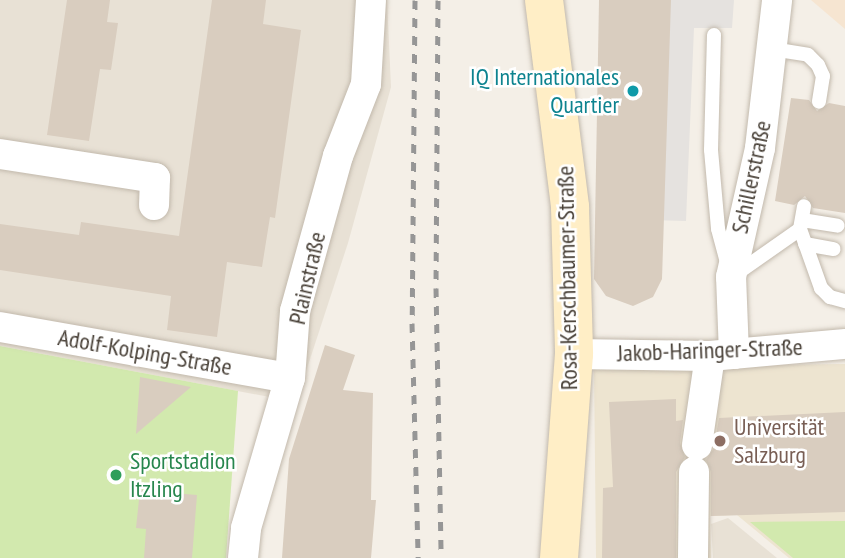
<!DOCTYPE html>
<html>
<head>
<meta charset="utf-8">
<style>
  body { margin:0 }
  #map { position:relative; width:845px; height:558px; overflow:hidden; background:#f4efe7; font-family:"PT Sans Narrow",sans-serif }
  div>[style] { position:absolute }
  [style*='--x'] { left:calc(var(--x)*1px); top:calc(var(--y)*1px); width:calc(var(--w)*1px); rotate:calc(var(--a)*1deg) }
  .residential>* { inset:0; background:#e8e1d5 }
  .commercial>* { inset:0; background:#f6e5d1 }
  .education>* { inset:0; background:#ede4d0 }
  .green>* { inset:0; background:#d2e9ae }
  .parking>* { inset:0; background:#e5e2df }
  .building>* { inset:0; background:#d9cdbf }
  .roads { filter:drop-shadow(0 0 2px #c2b9ac) drop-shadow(0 0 2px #c2b9ac) }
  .service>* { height:14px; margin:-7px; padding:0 7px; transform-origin:7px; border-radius:7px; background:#fff }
  .minor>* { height:30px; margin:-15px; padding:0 15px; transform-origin:15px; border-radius:15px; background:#fff }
  .secondary>* { height:38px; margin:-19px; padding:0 19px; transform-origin:19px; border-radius:19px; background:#ffeec6 }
  .rail>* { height:5px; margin-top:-2.5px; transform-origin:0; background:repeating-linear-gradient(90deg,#969696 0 9px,transparent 0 18px) }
  .dots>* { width:19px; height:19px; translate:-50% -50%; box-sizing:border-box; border:4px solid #fff; border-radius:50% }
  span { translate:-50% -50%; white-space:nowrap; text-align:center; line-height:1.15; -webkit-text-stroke:5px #fff; paint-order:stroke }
  .culture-label { font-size:24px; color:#0d838f }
  .right { translate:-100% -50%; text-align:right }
  .street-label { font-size:24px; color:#473f36 }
  .education-label { font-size:24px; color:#785e54 }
  .left { translate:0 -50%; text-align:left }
  .leisure-label { font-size:24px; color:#27864d }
</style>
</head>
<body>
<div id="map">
  <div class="residential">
    <div style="clip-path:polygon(0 0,387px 0,391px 87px,348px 243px,296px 402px,0 346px)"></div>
    <div style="clip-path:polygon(728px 518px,777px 558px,713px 558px,711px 524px)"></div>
  </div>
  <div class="commercial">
    <div style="clip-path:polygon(811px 0,845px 0,845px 29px)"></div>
  </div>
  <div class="education">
    <div style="clip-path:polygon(845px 364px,845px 558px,789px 558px,737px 515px,710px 516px,711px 558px,596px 558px,594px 367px)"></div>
  </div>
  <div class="green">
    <div style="clip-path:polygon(0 346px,238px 391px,226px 558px,0 558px)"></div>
    <div style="clip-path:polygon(845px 521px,845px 558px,793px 558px,750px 522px)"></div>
  </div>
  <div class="parking">
    <div style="clip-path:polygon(603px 0,734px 0,732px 28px,694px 28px,686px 221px,651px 220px)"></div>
  </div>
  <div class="building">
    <div style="clip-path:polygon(67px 0,110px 0,107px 22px,118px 23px,111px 70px,100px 69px,89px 141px,47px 135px)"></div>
    <div style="clip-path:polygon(212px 0,266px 0,263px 24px,301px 30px,275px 218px,270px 217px,262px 267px,227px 262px,217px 337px,167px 330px,171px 296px,0 270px,0 224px,79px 235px,81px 222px,179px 236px)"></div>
    <div style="clip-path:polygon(599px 0,671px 0,662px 279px,653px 297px,633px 306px,606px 296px,594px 279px)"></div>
    <div style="clip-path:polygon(791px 98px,809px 100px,817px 111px,829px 103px,845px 106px,845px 213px,813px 208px,805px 196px,794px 205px,775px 201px)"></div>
    <div style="clip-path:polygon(325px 345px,355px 355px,343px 390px,373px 393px,371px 500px,376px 500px,371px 558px,282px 558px,289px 459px)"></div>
    <div style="clip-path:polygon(140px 377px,191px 387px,136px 434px)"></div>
    <div style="clip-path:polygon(676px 399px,676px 421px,683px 420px,680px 443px,685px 457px,676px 472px,676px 558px,602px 558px,603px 488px,613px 487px,609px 402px)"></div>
    <div style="clip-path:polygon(845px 412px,845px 512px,711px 516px,711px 472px,706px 460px,714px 448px,719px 418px)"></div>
    <div style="clip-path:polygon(140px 490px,197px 495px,192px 558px,144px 558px,146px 529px,136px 528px)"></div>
  </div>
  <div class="roads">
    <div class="service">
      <div style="--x:714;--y:35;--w:115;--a:91.5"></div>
      <div style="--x:711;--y:150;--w:79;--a:84.9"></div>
      <div style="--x:718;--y:229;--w:35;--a:75"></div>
      <div style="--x:772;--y:49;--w:36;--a:9"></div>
      <div style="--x:808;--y:55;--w:14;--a:45"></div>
      <div style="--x:818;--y:65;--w:12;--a:66"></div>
      <div style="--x:823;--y:76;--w:26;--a:99"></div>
      <div style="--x:802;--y:220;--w:36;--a:9"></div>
      <div style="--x:800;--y:229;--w:63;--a:70.4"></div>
      <div style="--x:821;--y:288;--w:13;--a:45"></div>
      <div style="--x:830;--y:297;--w:16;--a:15"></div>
      <div style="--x:805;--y:244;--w:29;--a:10"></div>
      <div style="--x:736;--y:274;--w:78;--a:-35.1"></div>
      <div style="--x:800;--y:229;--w:23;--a:-80"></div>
    </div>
    <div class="minor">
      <div style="--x:0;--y:154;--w:157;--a:8.8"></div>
      <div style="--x:155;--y:178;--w:27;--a:92"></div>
      <div style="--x:0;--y:327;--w:294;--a:10"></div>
      <div style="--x:574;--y:354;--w:136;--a:0.8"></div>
      <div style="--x:710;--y:356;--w:136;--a:-5.1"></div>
      <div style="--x:734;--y:354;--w:77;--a:-92.2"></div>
      <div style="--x:731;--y:277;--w:132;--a:-77.3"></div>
      <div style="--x:760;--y:148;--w:149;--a:-83.4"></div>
      <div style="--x:697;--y:445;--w:90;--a:-81.7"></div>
      <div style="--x:243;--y:558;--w:30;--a:-84"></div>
      <div style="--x:246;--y:528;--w:156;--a:-73.7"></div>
      <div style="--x:290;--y:378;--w:67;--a:-85.7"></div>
      <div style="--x:295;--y:311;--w:161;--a:-74.5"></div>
      <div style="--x:338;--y:156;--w:77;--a:-68.7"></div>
      <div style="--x:366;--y:84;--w:84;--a:-86.6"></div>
      <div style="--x:693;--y:558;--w:86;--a:-89.3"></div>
    </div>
    <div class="secondary">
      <div style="--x:544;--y:0;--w:209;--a:82.8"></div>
      <div style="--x:570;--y:207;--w:147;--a:88.4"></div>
      <div style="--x:574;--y:354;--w:205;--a:94.2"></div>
    </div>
  </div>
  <div class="rail">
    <div style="--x:415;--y:0;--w:323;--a:90.5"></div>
    <div style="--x:412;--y:323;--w:235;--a:88.5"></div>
    <div style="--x:438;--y:0;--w:288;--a:90.4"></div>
    <div style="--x:436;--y:288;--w:270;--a:88.9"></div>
  </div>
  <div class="dots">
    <div style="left:633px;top:91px;background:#0f9aa8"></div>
    <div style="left:720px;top:441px;background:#8d6e63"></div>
    <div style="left:116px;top:475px;background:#2e9e5b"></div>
  </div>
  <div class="culture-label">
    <span class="right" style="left:619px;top:91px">IQ Internationales<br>Quartier</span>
  </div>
  <div class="street-label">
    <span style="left:751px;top:177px;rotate:-78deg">Schillerstraße</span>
    <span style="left:307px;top:278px;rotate:-77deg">Plainstraße</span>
    <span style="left:567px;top:278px;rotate:-91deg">Rosa-Kerschbaumer-Straße</span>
    <span style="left:710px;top:350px;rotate:-2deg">Jakob-Haringer-Straße</span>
    <span style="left:145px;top:352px;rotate:10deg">Adolf-Kolping-Straße</span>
  </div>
  <div class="education-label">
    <span class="left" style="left:734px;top:441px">Universität<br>Salzburg</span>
  </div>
  <div class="leisure-label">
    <span class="left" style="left:130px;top:475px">Sportstadion<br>Itzling</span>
  </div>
</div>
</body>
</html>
